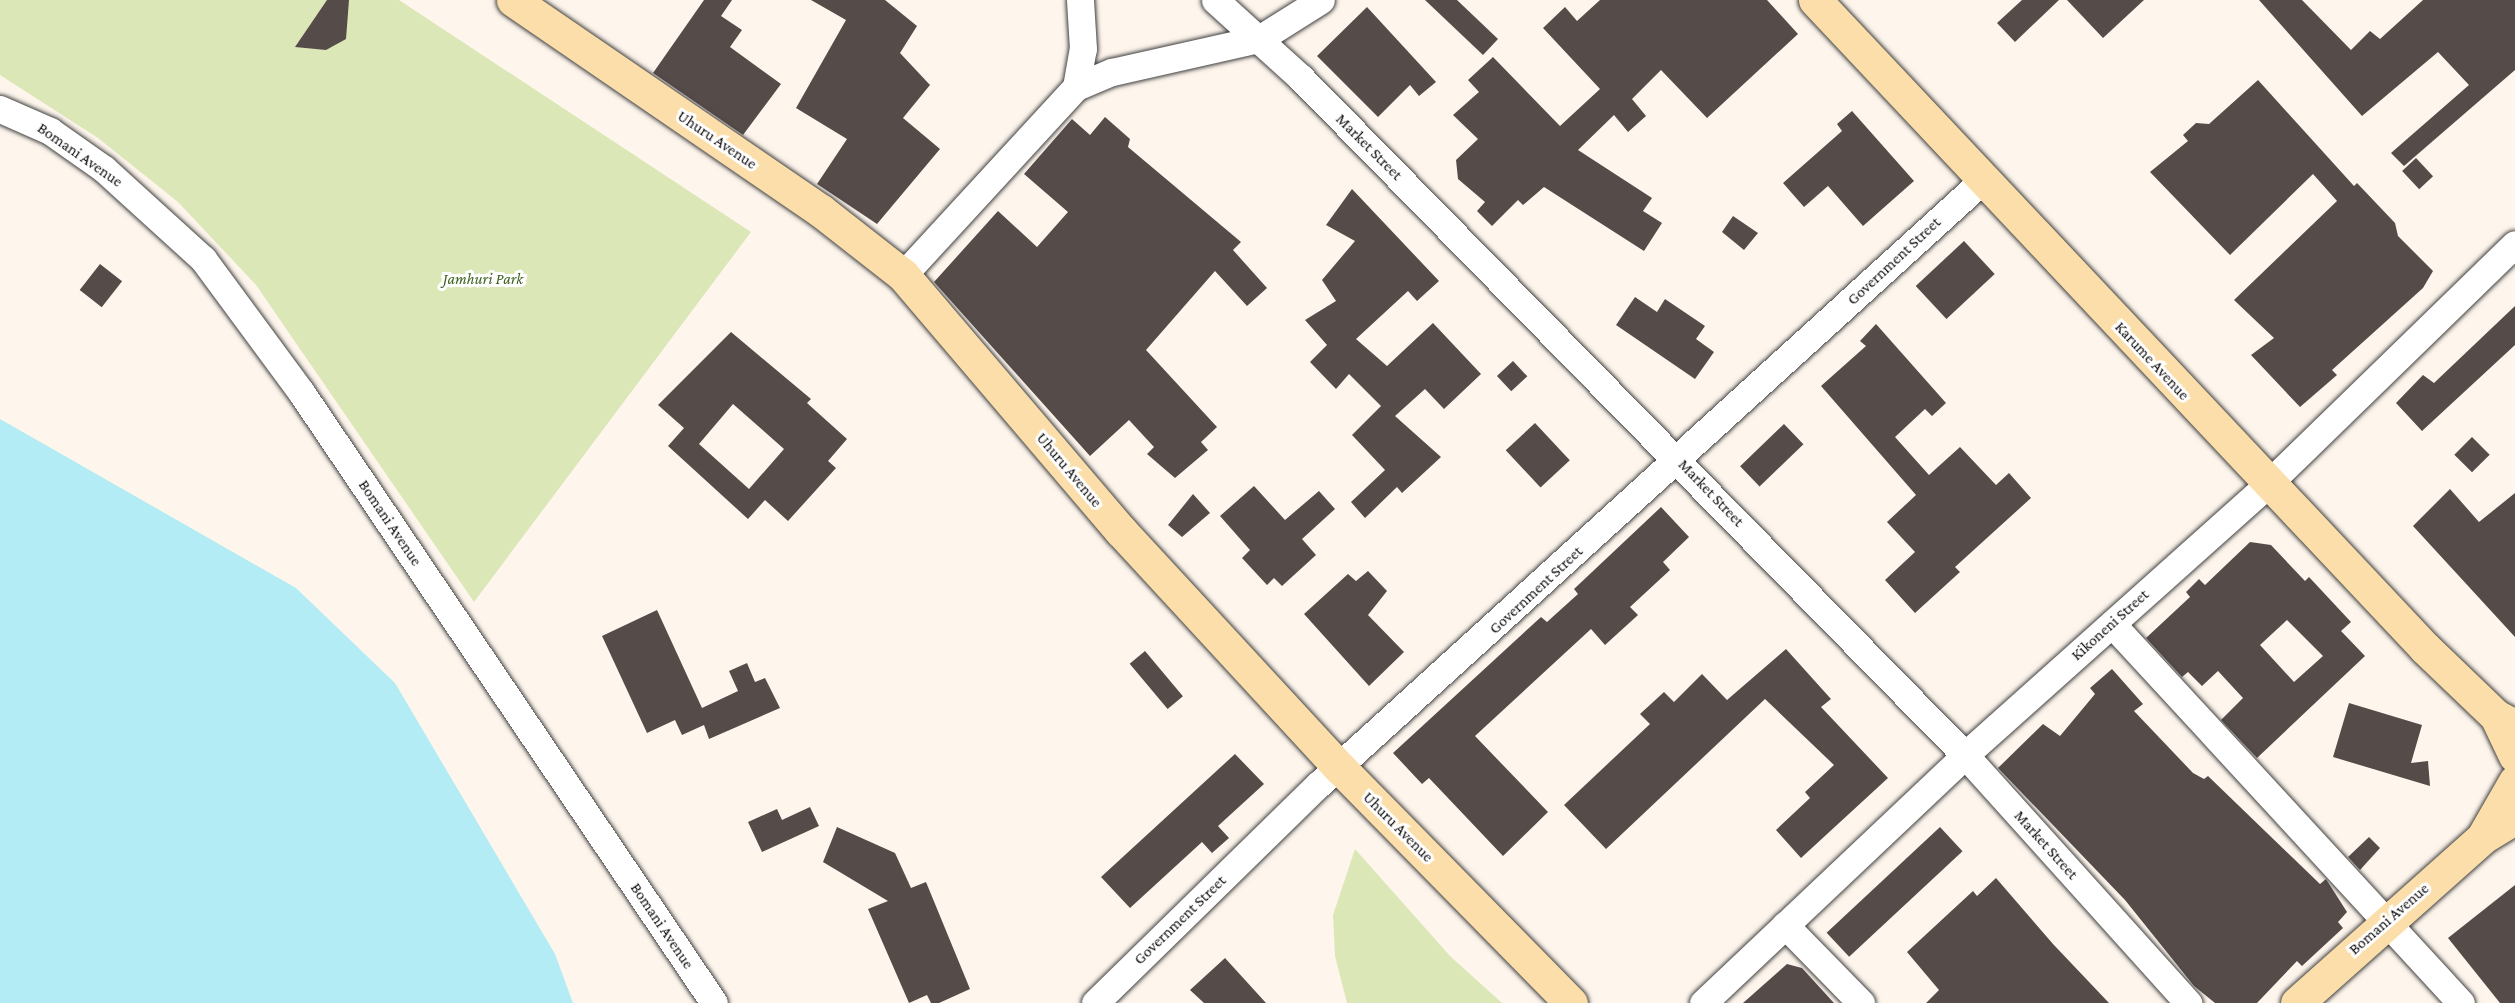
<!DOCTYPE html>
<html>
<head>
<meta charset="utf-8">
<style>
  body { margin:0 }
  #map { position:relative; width:2515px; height:1003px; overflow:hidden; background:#fef6ed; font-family:"Crimson Pro",serif }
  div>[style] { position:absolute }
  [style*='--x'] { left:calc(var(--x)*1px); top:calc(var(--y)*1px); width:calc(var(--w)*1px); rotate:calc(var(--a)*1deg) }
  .green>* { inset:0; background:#dce7b8 }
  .water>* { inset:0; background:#b3ecf4 }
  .building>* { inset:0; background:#554b49; transform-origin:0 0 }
  .roads { filter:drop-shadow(0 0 2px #404040) drop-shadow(0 0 2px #404040) }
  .street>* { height:27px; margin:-13.5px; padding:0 13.5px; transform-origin:13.5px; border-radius:13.5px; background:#fff }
  .secondary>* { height:33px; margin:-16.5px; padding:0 16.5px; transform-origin:16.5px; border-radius:16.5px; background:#fcdeaa }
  span { translate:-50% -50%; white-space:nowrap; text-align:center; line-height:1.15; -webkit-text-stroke:6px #fff; paint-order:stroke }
  .street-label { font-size:16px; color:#0d0d0d }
  .park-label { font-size:16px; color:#3e621f; font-style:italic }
</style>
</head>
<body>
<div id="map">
  <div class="green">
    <div style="clip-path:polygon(0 0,399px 0,751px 232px,474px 602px,256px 285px,178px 202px,98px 138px,0 75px)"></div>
    <div style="clip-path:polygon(1355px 849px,1450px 956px,1502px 1003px,1347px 1003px,1335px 956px,1333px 915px)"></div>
  </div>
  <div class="water">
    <div style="clip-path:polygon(0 419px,296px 588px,395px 683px,555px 954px,573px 1003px,0 1003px)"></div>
  </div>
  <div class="building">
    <div style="clip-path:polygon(327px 0,349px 0,346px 39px,326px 50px,295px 47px)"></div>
    <div style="clip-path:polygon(704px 0,732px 0,721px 16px,742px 30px,730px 47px,781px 84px,743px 135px,653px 73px)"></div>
    <div style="clip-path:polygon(811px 0,885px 0,917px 26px,900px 53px,930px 85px,903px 118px,940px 149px,877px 224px,817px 184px,847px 139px,796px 108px,846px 20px)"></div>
    <div style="clip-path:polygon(1425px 0,1457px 0,1498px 39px,1483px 55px)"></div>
    <div style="clip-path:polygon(1600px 0,1767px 0,1798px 34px,1707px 118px,1661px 70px,1632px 99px,1646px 116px,1628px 132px,1614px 115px,1578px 150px,1652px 198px,1643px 211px,1662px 223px,1644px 251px,1544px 187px,1523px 205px,1518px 200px,1492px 226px,1477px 211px,1485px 202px,1458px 179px,1456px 160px,1478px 139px,1453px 115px,1479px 92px,1468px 80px,1493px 57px,1560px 126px,1600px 89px,1543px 28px,1565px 7px,1577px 21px)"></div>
    <div style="clip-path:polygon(2022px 0,2059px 0,2015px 42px,1997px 23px)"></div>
    <div style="clip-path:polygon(2067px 0,2144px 0,2103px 38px)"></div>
    <div style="clip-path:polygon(2259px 0,2302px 0,2351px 50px,2370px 31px,2380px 39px,2423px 0,2515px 0,2515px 70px,2404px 166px,2391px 153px,2469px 85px,2438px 52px,2362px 116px)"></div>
    <div style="clip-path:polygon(1367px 7px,1436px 82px,1419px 96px,1410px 85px,1378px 117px,1317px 56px)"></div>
    <div style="clip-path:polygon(2258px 80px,2354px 186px,2357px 183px,2395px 223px,2398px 236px,2433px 271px,2423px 288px,2332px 370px,2337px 375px,2300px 407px,2251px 355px,2274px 338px,2234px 300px,2337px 201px,2313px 174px,2230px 255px,2150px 172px,2188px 141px,2183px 135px,2196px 123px,2209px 124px)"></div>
    <div style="clip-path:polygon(1852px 111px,1914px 181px,1863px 226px,1828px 186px,1804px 207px,1783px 183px,1842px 131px,1837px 124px)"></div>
    <div style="clip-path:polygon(1105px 117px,1130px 139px,1128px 147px,1241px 242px,1233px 250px,1267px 288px,1247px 306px,1215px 271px,1146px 350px,1217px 427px,1201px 442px,1208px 450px,1175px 478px,1147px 454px,1154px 447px,1129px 420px,1090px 456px,934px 282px,998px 211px,1037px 247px,1068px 212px,1024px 174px,1072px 119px,1090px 135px)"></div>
    <div style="left:2416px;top:158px;width:25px;height:19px;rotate:47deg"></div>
    <div style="clip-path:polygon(1352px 189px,1439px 281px,1417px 301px,1408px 291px,1356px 339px,1387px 366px,1433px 323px,1481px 374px,1444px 409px,1425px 389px,1395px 416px,1441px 457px,1402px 493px,1397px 487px,1365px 518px,1351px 502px,1385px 470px,1352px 435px,1381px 406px,1349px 374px,1336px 389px,1310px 362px,1327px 345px,1305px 320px,1336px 301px,1322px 280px,1355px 241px,1326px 225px)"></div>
    <div style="clip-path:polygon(1733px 216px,1758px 233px,1744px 250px,1722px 232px)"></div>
    <div style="left:1964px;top:241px;width:45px;height:66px;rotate:47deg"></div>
    <div style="left:100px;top:264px;width:28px;height:33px;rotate:38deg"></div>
    <div style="clip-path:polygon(1635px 297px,1657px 312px,1665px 299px,1705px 326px,1696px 339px,1714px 352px,1695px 379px,1616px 325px)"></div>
    <div style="clip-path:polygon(2515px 306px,2515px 345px,2422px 431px,2396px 403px,2423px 375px,2434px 383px)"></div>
    <div style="clip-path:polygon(1876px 324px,1946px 403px,1932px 416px,1925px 409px,1895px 437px,1929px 475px,1960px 447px,1996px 485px,2009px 473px,2031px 498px,1955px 567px,1960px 572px,1915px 613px,1885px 580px,1915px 552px,1887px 522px,1916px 495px,1821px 386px,1866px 346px,1860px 341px)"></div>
    <div style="clip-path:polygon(evenodd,731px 332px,811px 399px,807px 403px,847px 439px,828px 461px,836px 468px,788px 521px,765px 500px,748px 519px,668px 446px,684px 428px,658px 405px,731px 332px,733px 404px,784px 449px,749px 489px,699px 444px,733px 404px)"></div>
    <div style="left:1513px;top:361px;width:21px;height:22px;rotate:47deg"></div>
    <div style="left:1535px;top:423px;width:51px;height:40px;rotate:47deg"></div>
    <div style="left:1784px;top:424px;width:28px;height:61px;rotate:46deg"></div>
    <div style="left:2472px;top:437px;width:25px;height:25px;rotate:45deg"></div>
    <div style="clip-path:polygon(1254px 486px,1285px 520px,1319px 491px,1335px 509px,1302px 539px,1316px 555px,1282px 586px,1274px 578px,1267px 585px,1242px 558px,1250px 550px,1220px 516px)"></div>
    <div style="clip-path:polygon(2450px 489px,2479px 522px,2515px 493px,2515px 637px,2413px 526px)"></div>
    <div style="clip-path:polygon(1193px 494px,1210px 513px,1182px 537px,1168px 525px)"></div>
    <div style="clip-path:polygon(1661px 507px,1689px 537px,1663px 562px,1670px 570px,1630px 607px,1638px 615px,1605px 645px,1591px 629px,1475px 736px,1548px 812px,1503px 856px,1429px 778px,1422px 784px,1393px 753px,1541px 617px,1547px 622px,1578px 594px,1574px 589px)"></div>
    <div style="clip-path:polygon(evenodd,2250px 542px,2271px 545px,2305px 581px,2309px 577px,2351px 622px,2341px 631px,2365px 656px,2257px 758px,2221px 720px,2243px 698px,2218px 671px,2202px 686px,2188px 672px,2182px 677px,2146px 638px,2190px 597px,2186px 592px,2199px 579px,2205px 585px,2250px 542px,2287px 620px,2323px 656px,2294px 682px,2260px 645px,2287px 620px)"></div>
    <div style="clip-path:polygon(1368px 571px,1387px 591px,1368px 615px,1404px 652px,1369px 686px,1304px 614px,1348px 574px,1356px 581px)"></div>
    <div style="clip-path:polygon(657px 610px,702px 708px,738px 691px,729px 671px,747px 663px,755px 682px,765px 678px,780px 708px,709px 739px,704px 725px,682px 735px,675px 720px,647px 733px,602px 636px)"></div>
    <div style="clip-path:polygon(1786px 649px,1831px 699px,1821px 707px,1888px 778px,1801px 858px,1776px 830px,1810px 798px,1805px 792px,1834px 765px,1765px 699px,1606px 849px,1564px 805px,1650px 724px,1640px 714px,1664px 692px,1674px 702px,1702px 674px,1727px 700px)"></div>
    <div style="left:1145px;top:651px;width:59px;height:20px;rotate:50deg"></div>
    <div style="clip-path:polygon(2112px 669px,2143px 704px,2134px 711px,2193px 773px,2204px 779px,2208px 776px,2320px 884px,2326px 879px,2347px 912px,2338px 922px,2343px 928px,2302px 966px,2297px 961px,2257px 1003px,2215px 1003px,2194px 986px,2125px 900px,1998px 768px,2043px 724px,2060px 736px,2095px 694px,2090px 688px)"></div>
    <div style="clip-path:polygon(2349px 703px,2422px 725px,2411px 763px,2428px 761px,2430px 786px,2333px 757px)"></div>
    <div style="clip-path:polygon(1235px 754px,1264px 784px,1218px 826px,1229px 838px,1212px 853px,1202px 842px,1130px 908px,1101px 877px)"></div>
    <div style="clip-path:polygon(810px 807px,819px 826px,762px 852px,748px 822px,777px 809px,782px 820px)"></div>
    <div style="clip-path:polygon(837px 827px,895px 853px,911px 888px,926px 882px,970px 989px,939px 1003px,931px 1003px,927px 995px,909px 1003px,868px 909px,888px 901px,823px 862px)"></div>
    <div style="left:1940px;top:827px;width:33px;height:155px;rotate:47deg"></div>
    <div style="clip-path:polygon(2369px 837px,2380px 848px,2360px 870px,2348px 857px)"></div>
    <div style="clip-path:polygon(1996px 878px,2053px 944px,2109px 1003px,1926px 1003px,1939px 990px,1907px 952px,1973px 891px,1977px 896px)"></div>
    <div style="clip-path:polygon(2515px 885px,2515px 1003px,2500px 1003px,2448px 938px)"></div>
    <div style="clip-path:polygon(1225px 958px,1266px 1003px,1204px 1003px,1190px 990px)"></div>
    <div style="clip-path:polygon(1787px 964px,1802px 968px,1834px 1003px,1743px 1003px)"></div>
  </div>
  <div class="roads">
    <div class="street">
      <div style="--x:1215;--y:0;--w:116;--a:42.2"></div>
      <div style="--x:1301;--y:78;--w:948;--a:45.56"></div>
      <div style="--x:1965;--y:755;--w:334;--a:48"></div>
      <div style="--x:1076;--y:87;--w:39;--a:-80"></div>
      <div style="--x:1083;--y:49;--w:49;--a:-93.5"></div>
      <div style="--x:0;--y:109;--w:55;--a:23.7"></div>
      <div style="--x:50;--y:131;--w:66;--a:35.1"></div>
      <div style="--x:104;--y:169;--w:134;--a:42.3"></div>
      <div style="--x:203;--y:259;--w:165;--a:53.6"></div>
      <div style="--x:301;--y:392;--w:737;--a:55.94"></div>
      <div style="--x:903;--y:275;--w:255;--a:-47.4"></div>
      <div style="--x:1076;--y:87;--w:39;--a:-23"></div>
      <div style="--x:1112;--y:72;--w:151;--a:-12.7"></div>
      <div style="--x:1259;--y:39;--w:73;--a:-32.2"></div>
      <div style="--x:2112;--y:624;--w:515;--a:47.36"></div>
      <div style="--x:1785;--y:925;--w:109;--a:45.7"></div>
      <div style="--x:1095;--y:1003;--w:313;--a:-44.4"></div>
      <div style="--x:1319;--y:784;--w:896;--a:-42.29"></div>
      <div style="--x:1703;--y:1003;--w:361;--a:-43.4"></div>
      <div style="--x:1965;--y:755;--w:407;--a:-41.8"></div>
      <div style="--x:2268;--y:484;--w:344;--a:-44.2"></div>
    </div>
    <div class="secondary">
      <div style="--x:513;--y:0;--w:373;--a:34.4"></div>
      <div style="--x:821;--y:211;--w:104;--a:38"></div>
      <div style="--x:903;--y:275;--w:336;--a:49.6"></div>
      <div style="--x:1121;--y:531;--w:324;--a:47.3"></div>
      <div style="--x:1341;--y:769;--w:328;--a:45.5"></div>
      <div style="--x:1815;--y:0;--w:890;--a:46.73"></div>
      <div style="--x:2425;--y:648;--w:98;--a:43.8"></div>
      <div style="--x:2496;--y:716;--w:21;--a:28"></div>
      <div style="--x:2496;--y:716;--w:44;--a:64.6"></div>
      <div style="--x:2484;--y:835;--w:62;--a:-60.1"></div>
      <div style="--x:2297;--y:1003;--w:249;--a:-41.7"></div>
      <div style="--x:2483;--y:837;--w:37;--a:-31"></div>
    </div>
  </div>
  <div class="street-label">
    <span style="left:717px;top:140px;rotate:34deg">Uhuru Avenue</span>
    <span style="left:1369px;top:147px;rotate:45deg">Market Street</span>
    <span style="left:80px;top:155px;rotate:35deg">Bomani Avenue</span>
    <span style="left:1894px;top:261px;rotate:-43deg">Government Street</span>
    <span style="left:2152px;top:361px;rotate:47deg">Karume Avenue</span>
    <span style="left:1069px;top:470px;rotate:50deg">Uhuru Avenue</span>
    <span style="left:1711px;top:493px;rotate:46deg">Market Street</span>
    <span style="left:390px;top:523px;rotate:56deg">Bomani Avenue</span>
    <span style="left:1536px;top:590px;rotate:-43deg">Government Street</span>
    <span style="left:2110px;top:625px;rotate:-42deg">Kikoneni Street</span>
    <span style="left:1398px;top:827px;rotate:45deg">Uhuru Avenue</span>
    <span style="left:2046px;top:845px;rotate:48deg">Market Street</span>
    <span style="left:2389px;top:919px;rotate:-41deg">Bomani Avenue</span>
    <span style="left:1180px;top:920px;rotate:-44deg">Government Street</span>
    <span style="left:662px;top:926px;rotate:56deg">Bomani Avenue</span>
  </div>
  <div class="park-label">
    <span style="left:483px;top:279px">Jamhuri Park</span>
  </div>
</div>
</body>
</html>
